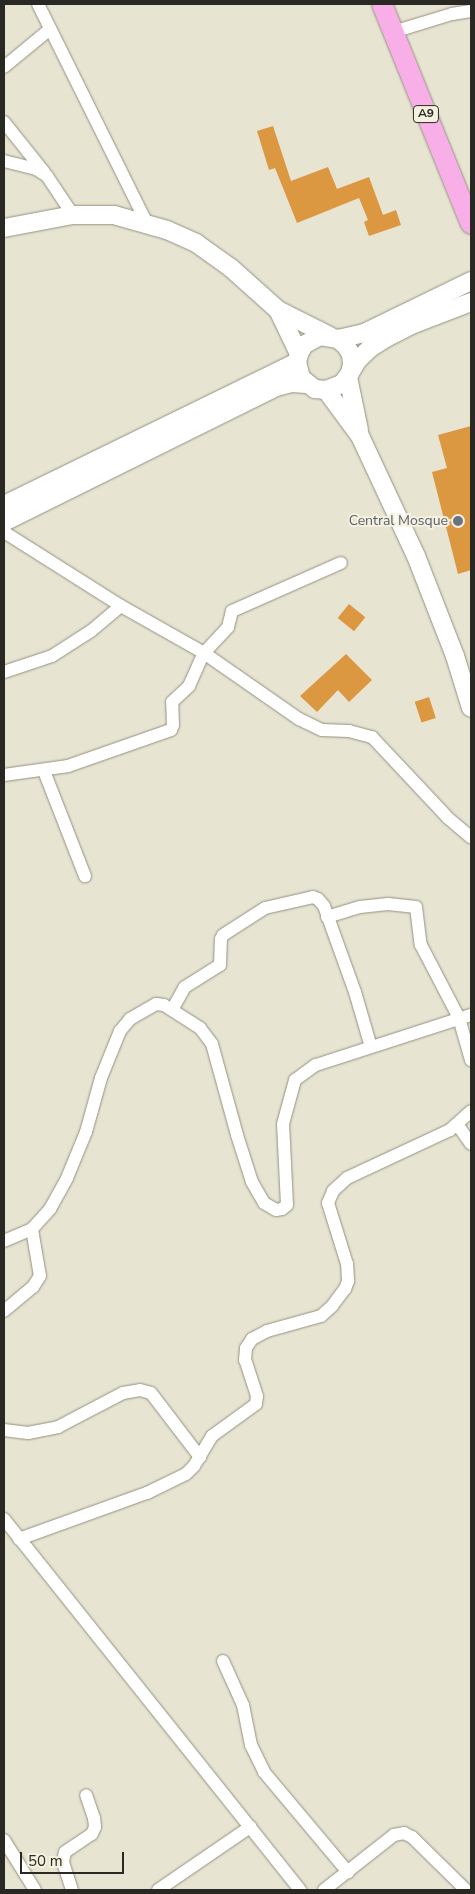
<!DOCTYPE html>
<html>
<head>
<meta charset="utf-8">
<style>
  body { margin:0 }
  #map { position:relative; width:475px; height:1894px; overflow:hidden; background:#e8e4d2; font-family:"Nunito Sans",sans-serif }
  div>[style] { position:absolute }
  [style*='--x'] { left:calc(var(--x)*1px); top:calc(var(--y)*1px); width:calc(var(--w)*1px); rotate:calc(var(--a)*1deg) }
  .building>* { inset:0; background:#dc9741; transform-origin:0 0 }
  .roads { filter:drop-shadow(0 0 1px #959181) drop-shadow(0 0 1px #959181) }
  .minor>* { height:12px; margin:-6px; padding:0 6px; transform-origin:6px; border-radius:6px; background:#fff }
  .secondary>* { height:18px; margin:-9px; padding:0 9px; transform-origin:9px; border-radius:9px; background:#fff }
  .trunk>* { height:20px; margin:-10px; padding:0 10px; transform-origin:10px; border-radius:10px; background:#f8aee7 }
  .dots>* { width:14px; height:14px; translate:-50% -50%; box-sizing:border-box; border:2px solid #f5f1e0; border-radius:50% }
  span { translate:-50% -50%; white-space:nowrap; text-align:center; line-height:1.15; -webkit-text-stroke:4px #f5f1e0; paint-order:stroke }
  .shield-label span { padding:1px 4px; background:#f5f1e0; border:1px solid; border-radius:4px; -webkit-text-stroke-width:0 }
  .shield-label { font-size:12px; color:#2a2822; font-weight:700 }
  .worship-label { font-size:14px; color:#5b616d }
  .right { translate:-100% -50%; text-align:right }
  .frame { position:absolute; inset:0; border:5px solid #2a2822; pointer-events:none }
  .scale { position:absolute; left:20px; top:1852px; width:104px; height:22px; box-sizing:border-box; border:2px solid #2a2822; border-top:0; padding-left:6px; font-size:15px; line-height:18px; white-space:nowrap; color:#2a2822; -webkit-text-stroke:4px #f5f1e0; paint-order:stroke }
</style>
</head>
<body>
<div id="map">
  <div class="building">
    <div style="clip-path:polygon(273px 126px,291px 181px,328px 167px,337px 189px,369px 177px,383px 215px,396px 210px,401px 225px,369px 236px,364px 222px,368px 220px,359px 198px,297px 223px,275px 168px,269px 170px,257px 131px)"></div>
    <div style="clip-path:polygon(471px 426px,471px 570px,458px 574px,432px 472px,447px 468px,438px 435px)"></div>
    <div style="left:349px;top:604px;width:21px;height:18px;rotate:39deg"></div>
    <div style="clip-path:polygon(346px 654px,372px 680px,349px 702px,338px 690px,317px 712px,300px 696px)"></div>
    <div style="left:429px;top:697px;width:22px;height:15px;rotate:72deg"></div>
  </div>
  <div class="roads">
    <div class="minor">
      <div style="--x:38;--y:4;--w:246;--a:63.6"></div>
      <div style="--x:393;--y:32;--w:62;--a:-17"></div>
      <div style="--x:452;--y:14;--w:19;--a:-9"></div>
      <div style="--x:4;--y:67;--w:60;--a:-39.6"></div>
      <div style="--x:4;--y:122;--w:64;--a:51.3"></div>
      <div style="--x:4;--y:161;--w:33;--a:14"></div>
      <div style="--x:36;--y:169;--w:13;--a:32"></div>
      <div style="--x:47;--y:176;--w:47;--a:56.3"></div>
      <div style="--x:4;--y:532;--w:138;--a:32.3"></div>
      <div style="--x:121;--y:606;--w:95;--a:29.5"></div>
      <div style="--x:204;--y:653;--w:116;--a:34.8"></div>
      <div style="--x:299;--y:719;--w:25;--a:26"></div>
      <div style="--x:322;--y:730;--w:27;--a:2"></div>
      <div style="--x:349;--y:731;--w:24;--a:15"></div>
      <div style="--x:372;--y:737;--w:111;--a:46.8"></div>
      <div style="--x:448;--y:818;--w:30;--a:40"></div>
      <div style="--x:4;--y:672;--w:51;--a:-18.4"></div>
      <div style="--x:52;--y:656;--w:46;--a:-32.7"></div>
      <div style="--x:91;--y:631;--w:39;--a:-40"></div>
      <div style="--x:44;--y:771;--w:113;--a:68.7"></div>
      <div style="--x:4;--y:775;--w:65;--a:-8"></div>
      <div style="--x:68;--y:766;--w:109;--a:-19.3"></div>
      <div style="--x:171;--y:730;--w:5;--a:-68"></div>
      <div style="--x:173;--y:725;--w:23;--a:-92"></div>
      <div style="--x:172;--y:702;--w:23;--a:-43"></div>
      <div style="--x:189;--y:686;--w:36;--a:-66"></div>
      <div style="--x:204;--y:653;--w:35;--a:-47"></div>
      <div style="--x:228;--y:627;--w:16;--a:-76"></div>
      <div style="--x:232;--y:611;--w:119;--a:-23.8"></div>
      <div style="--x:327;--y:917;--w:34;--a:-17"></div>
      <div style="--x:360;--y:907;--w:28;--a:-6"></div>
      <div style="--x:388;--y:904;--w:28;--a:6"></div>
      <div style="--x:416;--y:907;--w:38;--a:83"></div>
      <div style="--x:421;--y:945;--w:82;--a:62.5"></div>
      <div style="--x:459;--y:1018;--w:44;--a:74.1"></div>
      <div style="--x:172;--y:1010;--w:26;--a:-61"></div>
      <div style="--x:185;--y:987;--w:41;--a:-32.2"></div>
      <div style="--x:220;--y:965;--w:26;--a:-88"></div>
      <div style="--x:221;--y:939;--w:4;--a:-63"></div>
      <div style="--x:223;--y:935;--w:50;--a:-32.7"></div>
      <div style="--x:265;--y:908;--w:49;--a:-12.9"></div>
      <div style="--x:313;--y:897;--w:5;--a:22"></div>
      <div style="--x:318;--y:899;--w:9;--a:49"></div>
      <div style="--x:324;--y:906;--w:91;--a:70.2"></div>
      <div style="--x:355;--y:992;--w:57;--a:73.8"></div>
      <div style="--x:457;--y:1124;--w:24;--a:55"></div>
      <div style="--x:4;--y:1241;--w:30;--a:-23"></div>
      <div style="--x:32;--y:1229;--w:27;--a:-48"></div>
      <div style="--x:50;--y:1209;--w:35;--a:-61"></div>
      <div style="--x:67;--y:1178;--w:50;--a:-67.6"></div>
      <div style="--x:86;--y:1132;--w:56;--a:-74.5"></div>
      <div style="--x:101;--y:1078;--w:51;--a:-68"></div>
      <div style="--x:120;--y:1031;--w:16;--a:-50"></div>
      <div style="--x:130;--y:1019;--w:30;--a:-30"></div>
      <div style="--x:156;--y:1004;--w:8;--a:7"></div>
      <div style="--x:164;--y:1005;--w:43;--a:32.6"></div>
      <div style="--x:200;--y:1028;--w:20;--a:53"></div>
      <div style="--x:212;--y:1044;--w:94;--a:74.6"></div>
      <div style="--x:237;--y:1135;--w:49;--a:72.3"></div>
      <div style="--x:252;--y:1182;--w:24;--a:60"></div>
      <div style="--x:264;--y:1203;--w:14;--a:30"></div>
      <div style="--x:276;--y:1210;--w:6;--a:-9"></div>
      <div style="--x:282;--y:1209;--w:6;--a:-39"></div>
      <div style="--x:287;--y:1205;--w:81;--a:-92.8"></div>
      <div style="--x:283;--y:1124;--w:46;--a:-74.7"></div>
      <div style="--x:295;--y:1080;--w:26;--a:-36"></div>
      <div style="--x:316;--y:1065;--w:163;--a:-17.9"></div>
      <div style="--x:4;--y:1311;--w:38;--a:-40"></div>
      <div style="--x:33;--y:1287;--w:13;--a:-58"></div>
      <div style="--x:40;--y:1276;--w:48;--a:-99.7"></div>
      <div style="--x:4;--y:1430;--w:24;--a:7"></div>
      <div style="--x:28;--y:1433;--w:31;--a:-11"></div>
      <div style="--x:58;--y:1427;--w:73;--a:-27.6"></div>
      <div style="--x:123;--y:1393;--w:17;--a:-10"></div>
      <div style="--x:140;--y:1390;--w:11;--a:15"></div>
      <div style="--x:151;--y:1393;--w:81;--a:52.6"></div>
      <div style="--x:4;--y:1519;--w:475;--a:51.4"></div>
      <div style="--x:19;--y:1539;--w:136;--a:-19.8"></div>
      <div style="--x:147;--y:1493;--w:43;--a:-26"></div>
      <div style="--x:186;--y:1474;--w:11;--a:-45"></div>
      <div style="--x:194;--y:1466;--w:35;--a:-59"></div>
      <div style="--x:212;--y:1436;--w:54;--a:-36"></div>
      <div style="--x:256;--y:1404;--w:8;--a:-83"></div>
      <div style="--x:257;--y:1396;--w:38;--a:-108"></div>
      <div style="--x:245;--y:1360;--w:12;--a:-85"></div>
      <div style="--x:246;--y:1348;--w:11;--a:-56"></div>
      <div style="--x:252;--y:1339;--w:17;--a:-28"></div>
      <div style="--x:267;--y:1331;--w:56;--a:-15.5"></div>
      <div style="--x:321;--y:1316;--w:15;--a:-42"></div>
      <div style="--x:332;--y:1306;--w:21;--a:-53"></div>
      <div style="--x:345;--y:1289;--w:9;--a:-69"></div>
      <div style="--x:348;--y:1281;--w:17;--a:-93"></div>
      <div style="--x:347;--y:1264;--w:64;--a:-107.3"></div>
      <div style="--x:328;--y:1203;--w:13;--a:-67"></div>
      <div style="--x:333;--y:1191;--w:19;--a:-43"></div>
      <div style="--x:347;--y:1178;--w:114;--a:-25"></div>
      <div style="--x:450;--y:1130;--w:28;--a:-42"></div>
      <div style="--x:223;--y:1661;--w:48;--a:65.6"></div>
      <div style="--x:243;--y:1705;--w:41;--a:78.7"></div>
      <div style="--x:251;--y:1745;--w:30;--a:64"></div>
      <div style="--x:264;--y:1772;--w:131;--a:50"></div>
      <div style="--x:4;--y:1840;--w:59;--a:58.2"></div>
      <div style="--x:72;--y:1890;--w:29;--a:-108"></div>
      <div style="--x:63;--y:1862;--w:10;--a:-79"></div>
      <div style="--x:65;--y:1852;--w:32;--a:-34"></div>
      <div style="--x:92;--y:1834;--w:8;--a:-67"></div>
      <div style="--x:95;--y:1827;--w:9;--a:-96"></div>
      <div style="--x:94;--y:1818;--w:24;--a:-109"></div>
      <div style="--x:158;--y:1890;--w:112;--a:-34.4"></div>
      <div style="--x:324;--y:1890;--w:89;--a:-38.2"></div>
      <div style="--x:394;--y:1835;--w:10;--a:-11"></div>
      <div style="--x:404;--y:1833;--w:9;--a:27"></div>
      <div style="--x:412;--y:1837;--w:76;--a:44.5"></div>
    </div>
    <div class="secondary">
      <div style="--x:4;--y:228;--w:70;--a:-10.7"></div>
      <div style="--x:73;--y:215;--w:41;--a:0"></div>
      <div style="--x:114;--y:215;--w:55;--a:15.8"></div>
      <div style="--x:167;--y:230;--w:32;--a:24"></div>
      <div style="--x:196;--y:243;--w:43;--a:35.5"></div>
      <div style="--x:231;--y:268;--w:63;--a:41.8"></div>
      <div style="--x:278;--y:310;--w:58;--a:26.6"></div>
      <div style="--x:278;--y:310;--w:49;--a:64.5"></div>
      <div style="--x:338;--y:339;--w:27;--a:-13"></div>
      <div style="--x:364;--y:333;--w:119;--a:-25.9"></div>
      <div style="--x:350;--y:373;--w:14;--a:-60"></div>
      <div style="--x:357;--y:361;--w:18;--a:-45"></div>
      <div style="--x:370;--y:348;--w:19;--a:-32"></div>
      <div style="--x:386;--y:338;--w:28;--a:-27"></div>
      <div style="--x:411;--y:325;--w:64;--a:-21"></div>
      <div style="--x:348;--y:377;--w:54;--a:78.3"></div>
      <div style="--x:326;--y:390;--w:17;--a:-21"></div>
      <div style="--x:342;--y:384;--w:14;--a:-54"></div>
      <div style="--x:350;--y:373;--w:9;--a:-77"></div>
      <div style="--x:352;--y:364;--w:10;--a:-96"></div>
      <div style="--x:351;--y:354;--w:9;--a:-122"></div>
      <div style="--x:346;--y:346;--w:11;--a:-139"></div>
      <div style="--x:338;--y:339;--w:18;--a:-171"></div>
      <div style="--x:320;--y:336;--w:18;--a:151"></div>
      <div style="--x:304;--y:345;--w:10;--a:119"></div>
      <div style="--x:299;--y:354;--w:8;--a:104"></div>
      <div style="--x:297;--y:362;--w:16;--a:76"></div>
      <div style="--x:301;--y:378;--w:18;--a:38"></div>
      <div style="--x:315;--y:389;--w:11;--a:5"></div>
      <div style="--x:326;--y:390;--w:57;--a:53.5"></div>
      <div style="--x:360;--y:436;--w:132;--a:65"></div>
      <div style="--x:416;--y:556;--w:107;--a:68.7"></div>
      <div style="--x:455;--y:656;--w:54;--a:72.9"></div>
      <div style="--x:4;--y:505;--w:326;--a:-26"></div>
      <div style="--x:4;--y:522;--w:304;--a:-26.4"></div>
      <div style="--x:276;--y:387;--w:16;--a:-14"></div>
      <div style="--x:292;--y:383;--w:14;--a:4"></div>
    </div>
    <div class="trunk">
      <div style="--x:382;--y:4;--w:237;--a:68"></div>
    </div>
  </div>
  <div class="dots">
    <div style="left:458px;top:521px;background:#6b7280"></div>
  </div>
  <div class="shield-label">
    <span style="left:426px;top:114px">A9</span>
  </div>
  <div class="worship-label">
    <span class="right" style="left:448px;top:521px">Central Mosque</span>
  </div>
  <div class="frame"></div>
  <div class="scale">50 m</div>
</div>
</body>
</html>
